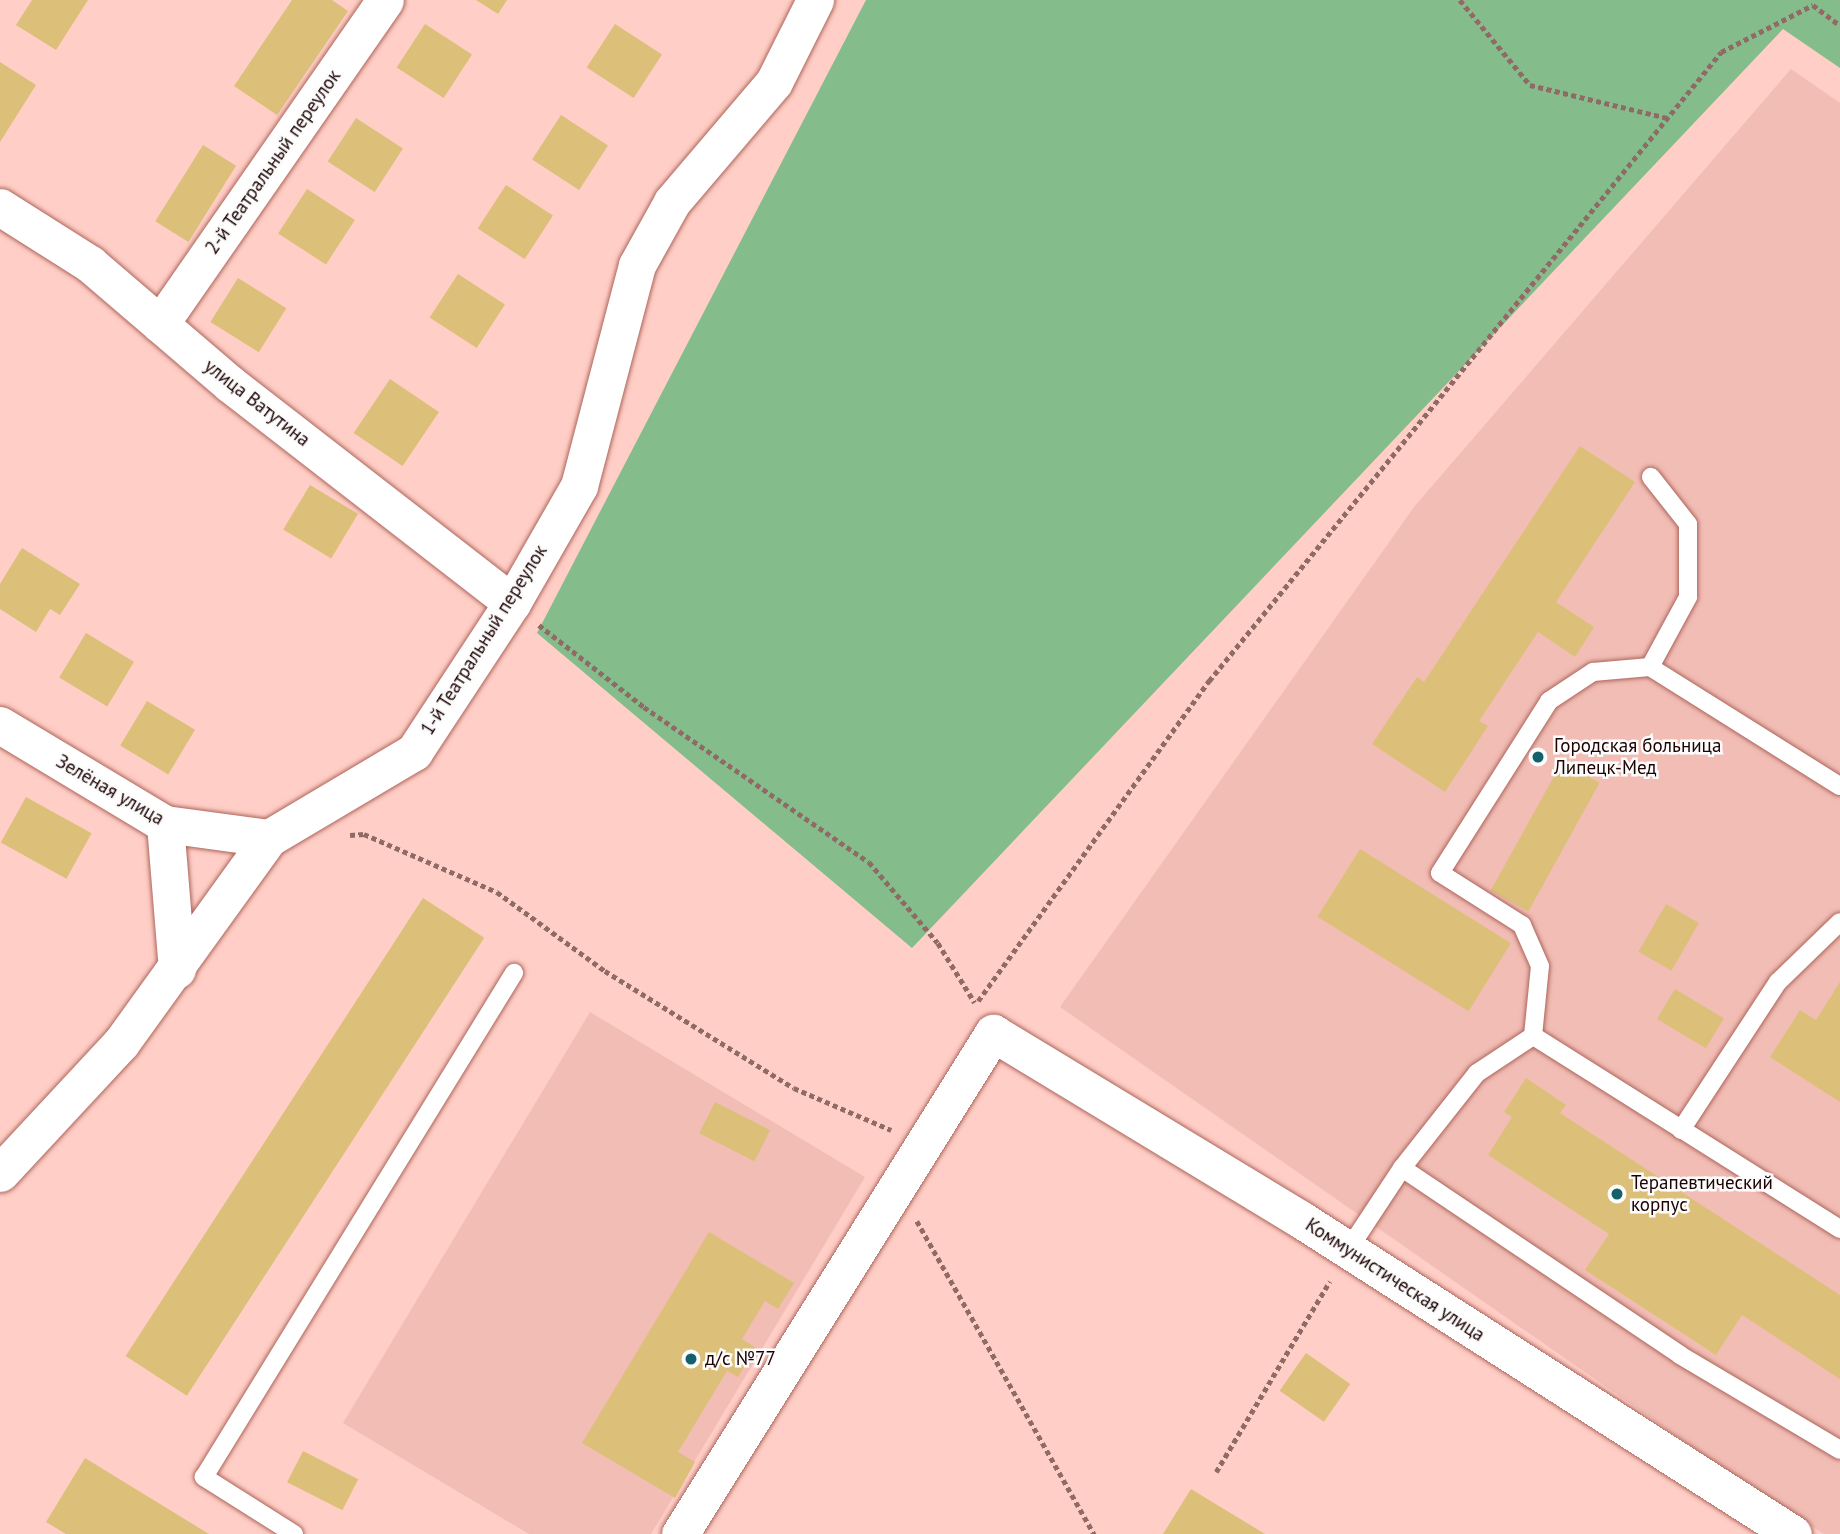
<!DOCTYPE html>
<html>
<head>
<meta charset="utf-8">
<style>
  body { margin:0 }
  #map { position:relative; width:1840px; height:1534px; overflow:hidden; background:#ffcec6; font-family:"PT Sans",sans-serif }
  div>[style] { position:absolute }
  [style*='--x'] { left:calc(var(--x)*1px); top:calc(var(--y)*1px); width:calc(var(--w)*1px); rotate:calc(var(--a)*1deg) }
  .built>* { inset:0; background:#f2bdb5 }
  .green>* { inset:0; background:#84bc8c }
  .building>* { inset:0; background:#dcc079; transform-origin:0 0 }
  .path>* { height:4.5px; margin-top:-2.25px; transform-origin:0; background:repeating-linear-gradient(90deg,#906b66 0 5px,transparent 0 8.5px) }
  .roads { filter:drop-shadow(0 0 2px #ad655b) drop-shadow(0 0 2px #ad655b) }
  .service>* { height:18px; margin:-9px; padding:0 9px; transform-origin:9px; border-radius:9px; background:#fff }
  .minor>* { height:37px; margin:-18.5px; padding:0 18.5px; transform-origin:18.5px; border-radius:18.5px; background:#fff }
  .dots>* { width:19px; height:19px; translate:-50% -50%; box-sizing:border-box; border:4px solid #fcfcfc; border-radius:50% }
  span { translate:-50% -50%; white-space:nowrap; text-align:center; line-height:1.15; -webkit-text-stroke:5px #fcfcfc; paint-order:stroke }
  .street-label { font-size:19px; color:#1c0302 }
  .poi-label { font-size:19px; color:#1c0302 }
  .left { translate:0 -50%; text-align:left }
</style>
</head>
<body>
<div id="map">
  <div class="built">
    <div style="clip-path:polygon(1791px 69px,1840px 103px,1840px 1534px,1824px 1534px,1740px 1480px,1060px 1007px,1414px 507px)"></div>
    <div style="clip-path:polygon(590px 1012px,865px 1177px,651px 1534px,529px 1534px,343px 1423px)"></div>
  </div>
  <div class="green">
    <div style="clip-path:polygon(866px 0,1840px 0,1840px 68px,1783px 29px,912px 948px,537px 633px)"></div>
  </div>
  <div class="building">
    <div style="clip-path:polygon(32px 0,88px 0,56px 50px,16px 25px)"></div>
    <div style="clip-path:polygon(292px 0,332px 0,348px 11px,277px 115px,234px 86px)"></div>
    <div style="clip-path:polygon(476px 0,507px 0,498px 14px)"></div>
    <div style="left:425px;top:24px;width:56px;height:52px;rotate:33deg"></div>
    <div style="left:615px;top:24px;width:56px;height:52px;rotate:33deg"></div>
    <div style="clip-path:polygon(0 62px,36px 85px,0 142px)"></div>
    <div style="left:561px;top:115px;width:56px;height:53px;rotate:33deg"></div>
    <div style="left:356px;top:118px;width:56px;height:52px;rotate:33deg"></div>
    <div style="left:203px;top:145px;width:39px;height:90px;rotate:32deg"></div>
    <div style="left:506px;top:185px;width:56px;height:52px;rotate:33deg"></div>
    <div style="left:307px;top:189px;width:57px;height:53px;rotate:33deg"></div>
    <div style="left:458px;top:274px;width:56px;height:52px;rotate:33deg"></div>
    <div style="left:238px;top:278px;width:57px;height:52px;rotate:32deg"></div>
    <div style="left:390px;top:379px;width:59px;height:65px;rotate:34deg"></div>
    <div style="clip-path:polygon(1580px 446px,1635px 482px,1556px 602px,1594px 627px,1575px 657px,1538px 632px,1479px 721px,1488px 726px,1445px 792px,1372px 744px,1417px 677px,1424px 682px)"></div>
    <div style="left:310px;top:485px;width:56px;height:52px;rotate:31deg"></div>
    <div style="clip-path:polygon(22px 548px,80px 584px,60px 615px,50px 609px,36px 632px,0 609px,0 584px)"></div>
    <div style="left:86px;top:633px;width:56px;height:52px;rotate:31deg"></div>
    <div style="left:147px;top:701px;width:56px;height:52px;rotate:31deg"></div>
    <div style="left:1562px;top:762px;width:43px;height:147px;rotate:29deg"></div>
    <div style="left:26px;top:797px;width:75px;height:52px;rotate:29deg"></div>
    <div style="left:1360px;top:849px;width:178px;height:80px;rotate:32deg"></div>
    <div style="left:423px;top:898px;width:73px;height:546px;rotate:33deg"></div>
    <div style="left:1666px;top:904px;width:38px;height:55px;rotate:30deg"></div>
    <div style="clip-path:polygon(1840px 982px,1840px 1102px,1770px 1057px,1800px 1010px,1816px 1020px)"></div>
    <div style="left:1675px;top:989px;width:57px;height:35px;rotate:31deg"></div>
    <div style="clip-path:polygon(1526px 1078px,1566px 1105px,1560px 1113px,1840px 1295px,1840px 1379px,1742px 1315px,1716px 1355px,1585px 1270px,1609px 1234px,1488px 1155px,1512px 1117px,1504px 1112px)"></div>
    <div style="left:715px;top:1102px;width:62px;height:35px;rotate:27deg"></div>
    <div style="clip-path:polygon(709px 1232px,794px 1283px,778px 1309px,765px 1301px,742px 1339px,756px 1348px,738px 1377px,727px 1371px,678px 1452px,695px 1462px,675px 1498px,582px 1443px)"></div>
    <div style="left:1306px;top:1353px;width:54px;height:46px;rotate:35deg"></div>
    <div style="left:303px;top:1451px;width:62px;height:35px;rotate:27deg"></div>
    <div style="clip-path:polygon(85px 1458px,209px 1534px,66px 1534px,46px 1522px)"></div>
    <div style="clip-path:polygon(1191px 1489px,1265px 1534px,1163px 1534px)"></div>
  </div>
  <div class="path">
    <div style="--x:1460;--y:0;--w:110;--a:50.5"></div>
    <div style="--x:1530;--y:85;--w:141;--a:13.5"></div>
    <div style="--x:539;--y:625;--w:133;--a:38"></div>
    <div style="--x:644;--y:707;--w:273;--a:34.6"></div>
    <div style="--x:869;--y:862;--w:106;--a:49.6"></div>
    <div style="--x:938;--y:943;--w:70;--a:58.3"></div>
    <div style="--x:350;--y:835;--w:14;--a:-4"></div>
    <div style="--x:364;--y:834;--w:145;--a:23.6"></div>
    <div style="--x:497;--y:892;--w:134;--a:36.2"></div>
    <div style="--x:605;--y:971;--w:222;--a:31.8"></div>
    <div style="--x:794;--y:1088;--w:106;--a:23.4"></div>
    <div style="--x:978;--y:1001;--w:395;--a:-54.2"></div>
    <div style="--x:1209;--y:681;--w:811;--a:-50.85"></div>
    <div style="--x:1721;--y:52;--w:103;--a:-27.1"></div>
    <div style="--x:1813;--y:5;--w:34;--a:37"></div>
    <div style="--x:917;--y:1221;--w:360;--a:60.5"></div>
    <div style="--x:1216;--y:1472;--w:222;--a:-59.2"></div>
  </div>
  <div class="roads">
    <div class="service">
      <div style="--x:1650;--y:667;--w:80;--a:-61.5"></div>
      <div style="--x:1688;--y:597;--w:73;--a:-90"></div>
      <div style="--x:1688;--y:524;--w:60;--a:-128.2"></div>
      <div style="--x:1533;--y:1036;--w:70;--a:-84.3"></div>
      <div style="--x:1540;--y:966;--w:45;--a:-113.7"></div>
      <div style="--x:1522;--y:925;--w:97;--a:-147.6"></div>
      <div style="--x:1440;--y:873;--w:204;--a:-57.6"></div>
      <div style="--x:1549;--y:701;--w:53;--a:-33.4"></div>
      <div style="--x:1593;--y:672;--w:57;--a:-5"></div>
      <div style="--x:1650;--y:667;--w:224;--a:32.1"></div>
      <div style="--x:1681;--y:1130;--w:177;--a:-56.8"></div>
      <div style="--x:1778;--y:982;--w:86;--a:-44.1"></div>
      <div style="--x:1840;--y:1229;--w:363;--a:-147.8"></div>
      <div style="--x:1533;--y:1036;--w:67;--a:146.5"></div>
      <div style="--x:1477;--y:1073;--w:121;--a:128.3"></div>
      <div style="--x:1402;--y:1168;--w:335;--a:33.9"></div>
      <div style="--x:1680;--y:1355;--w:186;--a:30.7"></div>
      <div style="--x:1348;--y:1250;--w:98;--a:-56.6"></div>
      <div style="--x:294;--y:1534;--w:107;--a:-147.7"></div>
      <div style="--x:204;--y:1477;--w:592;--a:-58.41"></div>
    </div>
    <div class="minor">
      <div style="--x:0;--y:207;--w:107;--a:32.3"></div>
      <div style="--x:90;--y:264;--w:184;--a:40.6"></div>
      <div style="--x:230;--y:384;--w:357;--a:37.8"></div>
      <div style="--x:160;--y:324;--w:394;--a:-55.2"></div>
      <div style="--x:0;--y:725;--w:192;--a:31"></div>
      <div style="--x:165;--y:824;--w:105;--a:7.7"></div>
      <div style="--x:165;--y:824;--w:146;--a:85.3"></div>
      <div style="--x:0;--y:1173;--w:178;--a:-47.1"></div>
      <div style="--x:121;--y:1043;--w:253;--a:-54.2"></div>
      <div style="--x:269;--y:838;--w:169;--a:-30.7"></div>
      <div style="--x:414;--y:752;--w:178;--a:-56.7"></div>
      <div style="--x:512;--y:603;--w:135;--a:-60.2"></div>
      <div style="--x:579;--y:486;--w:228;--a:-75.3"></div>
      <div style="--x:637;--y:265;--w:72;--a:-60.9"></div>
      <div style="--x:672;--y:202;--w:157;--a:-49.6"></div>
      <div style="--x:774;--y:82;--w:92;--a:-63.4"></div>
      <div style="--x:680;--y:1534;--w:591;--a:-58"></div>
      <div style="--x:993;--y:1033;--w:359;--a:31.2"></div>
      <div style="--x:1300;--y:1219;--w:585;--a:32.58"></div>
    </div>
  </div>
  <div class="dots">
    <div style="left:1538px;top:757px;background:#14616b"></div>
    <div style="left:1617px;top:1194px;background:#14616b"></div>
    <div style="left:691px;top:1359px;background:#14616b"></div>
  </div>
  <div class="street-label">
    <span style="left:273px;top:162px;rotate:-55deg">2-й Театральный переулок</span>
    <span style="left:257px;top:403px;rotate:38deg">улица Ватутина</span>
    <span style="left:484px;top:640px;rotate:-58deg">1-й Театральный переулок</span>
    <span style="left:110px;top:790px;rotate:30deg">Зелёная улица</span>
    <span style="left:1395px;top:1280px;rotate:33deg">Коммунистическая улица</span>
  </div>
  <div class="poi-label">
    <span class="left" style="left:1554px;top:757px">Городская больница<br>Липецк-Мед</span>
    <span class="left" style="left:1631px;top:1194px">Терапевтический<br>корпус</span>
    <span class="left" style="left:705px;top:1359px">д/с №77</span>
  </div>
</div>
</body>
</html>
